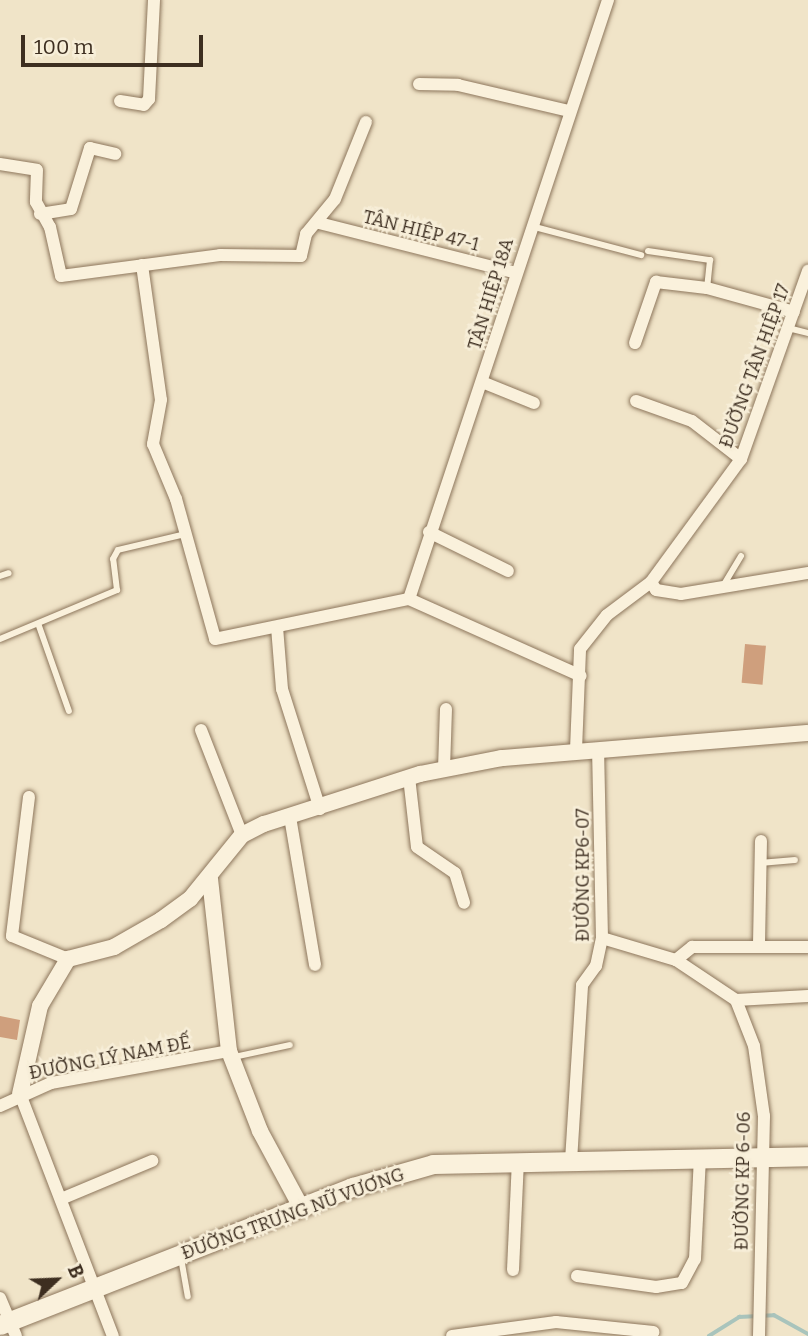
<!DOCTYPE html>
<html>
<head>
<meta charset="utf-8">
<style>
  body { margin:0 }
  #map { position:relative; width:808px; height:1336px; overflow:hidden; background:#f0e4c8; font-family:Bitter,serif }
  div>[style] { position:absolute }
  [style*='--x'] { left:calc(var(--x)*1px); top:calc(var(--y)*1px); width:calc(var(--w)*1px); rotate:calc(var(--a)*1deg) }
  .stream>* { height:3.5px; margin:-1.75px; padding:0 1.75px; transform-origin:1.75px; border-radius:1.75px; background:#a9c4bc }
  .building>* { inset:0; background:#cf9f7d; transform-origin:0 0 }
  .roads { filter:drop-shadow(0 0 2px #8d765c) drop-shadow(0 0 2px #8d765c) }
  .service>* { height:6px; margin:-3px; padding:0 3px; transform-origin:3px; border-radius:3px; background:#faf1dc }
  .minor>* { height:12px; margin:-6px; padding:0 6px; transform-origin:6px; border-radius:6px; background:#faf1dc }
  .tertiary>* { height:16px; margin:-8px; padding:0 8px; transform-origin:8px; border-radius:8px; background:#faf1dc }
  .secondary>* { height:19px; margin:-9.5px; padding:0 9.5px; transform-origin:9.5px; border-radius:9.5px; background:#faf1dc }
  span { translate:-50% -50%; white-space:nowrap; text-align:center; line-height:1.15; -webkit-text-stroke:5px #f7eed8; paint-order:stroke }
  .street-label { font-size:18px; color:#3d2e20 }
  .north { position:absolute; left:21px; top:1245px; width:70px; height:70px; -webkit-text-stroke:5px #f7eed8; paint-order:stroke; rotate:67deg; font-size:19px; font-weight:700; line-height:28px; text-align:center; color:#3d2e20 }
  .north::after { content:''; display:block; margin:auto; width:24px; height:32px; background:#3d2e20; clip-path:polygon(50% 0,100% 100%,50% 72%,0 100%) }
  .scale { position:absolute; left:21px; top:35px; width:182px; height:32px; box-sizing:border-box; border:4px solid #3d2e20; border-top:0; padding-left:9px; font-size:21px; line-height:24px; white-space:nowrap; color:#3d2e20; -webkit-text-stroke:5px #f7eed8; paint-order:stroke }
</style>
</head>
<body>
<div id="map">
  <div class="stream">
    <div style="--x:709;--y:1336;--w:36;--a:-32"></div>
    <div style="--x:739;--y:1317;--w:35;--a:-3"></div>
    <div style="--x:774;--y:1315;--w:39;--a:29"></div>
  </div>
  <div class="building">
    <div style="left:745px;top:644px;width:21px;height:39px;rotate:5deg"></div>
    <div style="clip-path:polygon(0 1016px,20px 1020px,17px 1040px,0 1037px)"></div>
  </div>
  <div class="roads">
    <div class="service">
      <div style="--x:531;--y:226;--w:114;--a:14.8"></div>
      <div style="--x:648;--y:251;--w:63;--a:8.3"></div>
      <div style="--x:710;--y:260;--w:28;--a:96"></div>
      <div style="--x:788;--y:328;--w:21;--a:14"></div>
      <div style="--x:0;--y:576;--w:9;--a:-18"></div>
      <div style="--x:723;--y:586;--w:35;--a:-59"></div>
      <div style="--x:39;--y:626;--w:90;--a:70.6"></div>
      <div style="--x:0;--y:639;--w:127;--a:-22.7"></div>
      <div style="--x:117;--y:590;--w:31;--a:-97"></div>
      <div style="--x:113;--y:559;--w:10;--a:-61"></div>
      <div style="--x:118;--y:550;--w:69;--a:-13.4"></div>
      <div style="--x:760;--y:863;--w:35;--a:-5"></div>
      <div style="--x:234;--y:1057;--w:57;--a:-12.1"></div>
      <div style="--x:181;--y:1258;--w:39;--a:80"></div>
    </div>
    <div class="minor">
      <div style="--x:419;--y:84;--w:39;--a:1"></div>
      <div style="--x:458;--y:85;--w:114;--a:13.2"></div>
      <div style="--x:120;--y:101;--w:24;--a:9"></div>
      <div style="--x:144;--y:105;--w:8;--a:-50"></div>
      <div style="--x:149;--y:99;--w:99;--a:-87.1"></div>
      <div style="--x:0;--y:164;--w:37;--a:9"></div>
      <div style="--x:37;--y:170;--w:32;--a:92"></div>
      <div style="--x:36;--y:202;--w:29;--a:61"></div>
      <div style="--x:50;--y:227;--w:50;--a:77.3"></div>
      <div style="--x:61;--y:276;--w:160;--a:-7.5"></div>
      <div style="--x:220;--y:255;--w:81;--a:0.7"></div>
      <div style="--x:301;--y:256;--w:23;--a:-77"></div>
      <div style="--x:306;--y:234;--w:45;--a:-50.4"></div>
      <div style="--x:335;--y:199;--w:83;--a:-68.1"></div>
      <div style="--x:40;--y:214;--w:31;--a:-9"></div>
      <div style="--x:71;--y:209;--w:64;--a:-72.7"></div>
      <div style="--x:90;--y:148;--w:26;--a:13"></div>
      <div style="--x:319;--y:223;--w:203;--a:14.2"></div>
      <div style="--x:142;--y:265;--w:136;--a:82"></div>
      <div style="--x:161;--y:400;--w:45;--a:100.3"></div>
      <div style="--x:153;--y:444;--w:60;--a:67.3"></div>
      <div style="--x:176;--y:499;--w:145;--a:74.4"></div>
      <div style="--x:215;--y:639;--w:198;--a:-11.7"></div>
      <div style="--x:409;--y:599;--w:188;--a:24.1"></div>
      <div style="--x:635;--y:343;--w:65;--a:-71"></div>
      <div style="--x:656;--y:282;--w:51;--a:6.7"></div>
      <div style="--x:707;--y:288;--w:90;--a:15.4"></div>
      <div style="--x:482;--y:382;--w:56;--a:22"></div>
      <div style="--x:636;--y:401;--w:59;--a:19.7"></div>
      <div style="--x:692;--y:421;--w:62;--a:37.8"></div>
      <div style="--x:429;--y:532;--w:88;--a:26.3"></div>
      <div style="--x:651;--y:582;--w:9;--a:58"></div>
      <div style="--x:656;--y:590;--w:25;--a:9"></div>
      <div style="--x:681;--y:594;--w:129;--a:-9.4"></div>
      <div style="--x:409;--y:599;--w:631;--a:-71.62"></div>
      <div style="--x:277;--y:627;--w:62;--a:85.4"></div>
      <div style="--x:282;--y:689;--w:126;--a:72.4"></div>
      <div style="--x:201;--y:730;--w:113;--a:68.7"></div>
      <div style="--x:576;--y:750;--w:101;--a:-87.7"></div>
      <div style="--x:580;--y:649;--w:43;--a:-51.5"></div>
      <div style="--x:607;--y:615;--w:55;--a:-36.9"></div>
      <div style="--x:651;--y:582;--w:152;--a:-53.8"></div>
      <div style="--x:741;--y:459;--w:200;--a:-70.4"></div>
      <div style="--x:444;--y:769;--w:60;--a:-88.1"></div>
      <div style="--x:409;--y:777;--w:70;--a:83.5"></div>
      <div style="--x:417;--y:847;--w:46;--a:34.4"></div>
      <div style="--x:455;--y:873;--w:31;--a:73"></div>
      <div style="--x:29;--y:797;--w:140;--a:97"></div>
      <div style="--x:12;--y:936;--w:61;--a:22.3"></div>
      <div style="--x:290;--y:817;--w:150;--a:80.4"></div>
      <div style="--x:602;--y:938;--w:77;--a:16.6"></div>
      <div style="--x:676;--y:960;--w:72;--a:33.7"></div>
      <div style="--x:736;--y:1000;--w:49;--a:68.6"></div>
      <div style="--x:754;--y:1046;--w:71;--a:81.9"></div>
      <div style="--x:764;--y:1116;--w:220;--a:91.3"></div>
      <div style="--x:759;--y:944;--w:103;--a:-88.9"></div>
      <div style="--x:676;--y:960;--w:21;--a:-39"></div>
      <div style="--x:692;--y:947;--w:116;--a:0"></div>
      <div style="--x:736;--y:1000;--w:72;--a:-3.2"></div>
      <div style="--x:20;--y:1094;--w:259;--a:69"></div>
      <div style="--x:0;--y:1106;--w:56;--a:-24.3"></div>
      <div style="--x:51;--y:1083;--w:181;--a:-10.2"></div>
      <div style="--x:571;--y:1161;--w:176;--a:-86.4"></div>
      <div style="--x:582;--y:985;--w:24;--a:-54"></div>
      <div style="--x:596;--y:966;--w:29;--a:-78"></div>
      <div style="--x:602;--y:938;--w:187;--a:-91.2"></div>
      <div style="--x:61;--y:1199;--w:99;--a:-22.7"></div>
      <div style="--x:513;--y:1270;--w:109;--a:-87.4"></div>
      <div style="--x:577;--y:1276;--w:80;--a:7.9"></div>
      <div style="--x:656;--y:1287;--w:26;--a:-9"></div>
      <div style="--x:682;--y:1283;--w:27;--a:-62"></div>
      <div style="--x:695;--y:1259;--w:101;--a:-87.2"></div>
      <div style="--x:0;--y:1298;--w:41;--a:67.2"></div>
      <div style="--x:452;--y:1336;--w:105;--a:-7.7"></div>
      <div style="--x:556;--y:1322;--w:98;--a:5.9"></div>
    </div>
    <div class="tertiary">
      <div style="--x:210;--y:879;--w:173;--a:83.7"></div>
      <div style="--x:229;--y:1051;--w:86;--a:68.8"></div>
      <div style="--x:260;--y:1131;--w:89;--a:61.7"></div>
      <div style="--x:20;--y:1094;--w:90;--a:-77.2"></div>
      <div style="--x:40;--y:1006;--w:55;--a:-59.2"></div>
      <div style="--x:68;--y:959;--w:48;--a:-14.6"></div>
      <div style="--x:114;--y:947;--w:54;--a:-29.9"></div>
      <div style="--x:161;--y:920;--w:36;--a:-36"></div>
      <div style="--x:190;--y:899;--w:82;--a:-50.9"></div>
      <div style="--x:242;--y:835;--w:25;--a:-27"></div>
      <div style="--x:264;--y:824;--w:164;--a:-17.8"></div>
      <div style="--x:420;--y:774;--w:84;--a:-11"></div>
      <div style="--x:502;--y:758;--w:307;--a:-4.7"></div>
    </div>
    <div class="secondary">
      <div style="--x:0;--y:1325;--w:379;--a:-21.4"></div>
      <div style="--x:353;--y:1187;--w:83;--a:-16"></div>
      <div style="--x:433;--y:1164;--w:375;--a:-1.2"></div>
    </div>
  </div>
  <div class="street-label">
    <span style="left:421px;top:231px;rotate:14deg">TÂN HIỆP 47-1</span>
    <span style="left:491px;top:294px;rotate:-73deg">TÂN HIỆP 18A</span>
    <span style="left:755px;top:366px;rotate:-70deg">ĐƯỜNG TÂN HIỆP 17</span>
    <span style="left:583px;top:875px;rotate:-90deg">ĐƯỜNG KP6-07</span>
    <span style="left:110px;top:1058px;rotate:-11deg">ĐƯỜNG LÝ NAM ĐẾ</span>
    <span style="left:743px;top:1181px;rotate:-89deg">ĐƯỜNG KP 6-06</span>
    <span style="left:293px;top:1214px;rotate:-20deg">ĐƯỜNG TRƯNG NỮ VƯƠNG</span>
  </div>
  <div class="north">B</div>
  <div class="scale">100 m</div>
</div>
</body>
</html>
